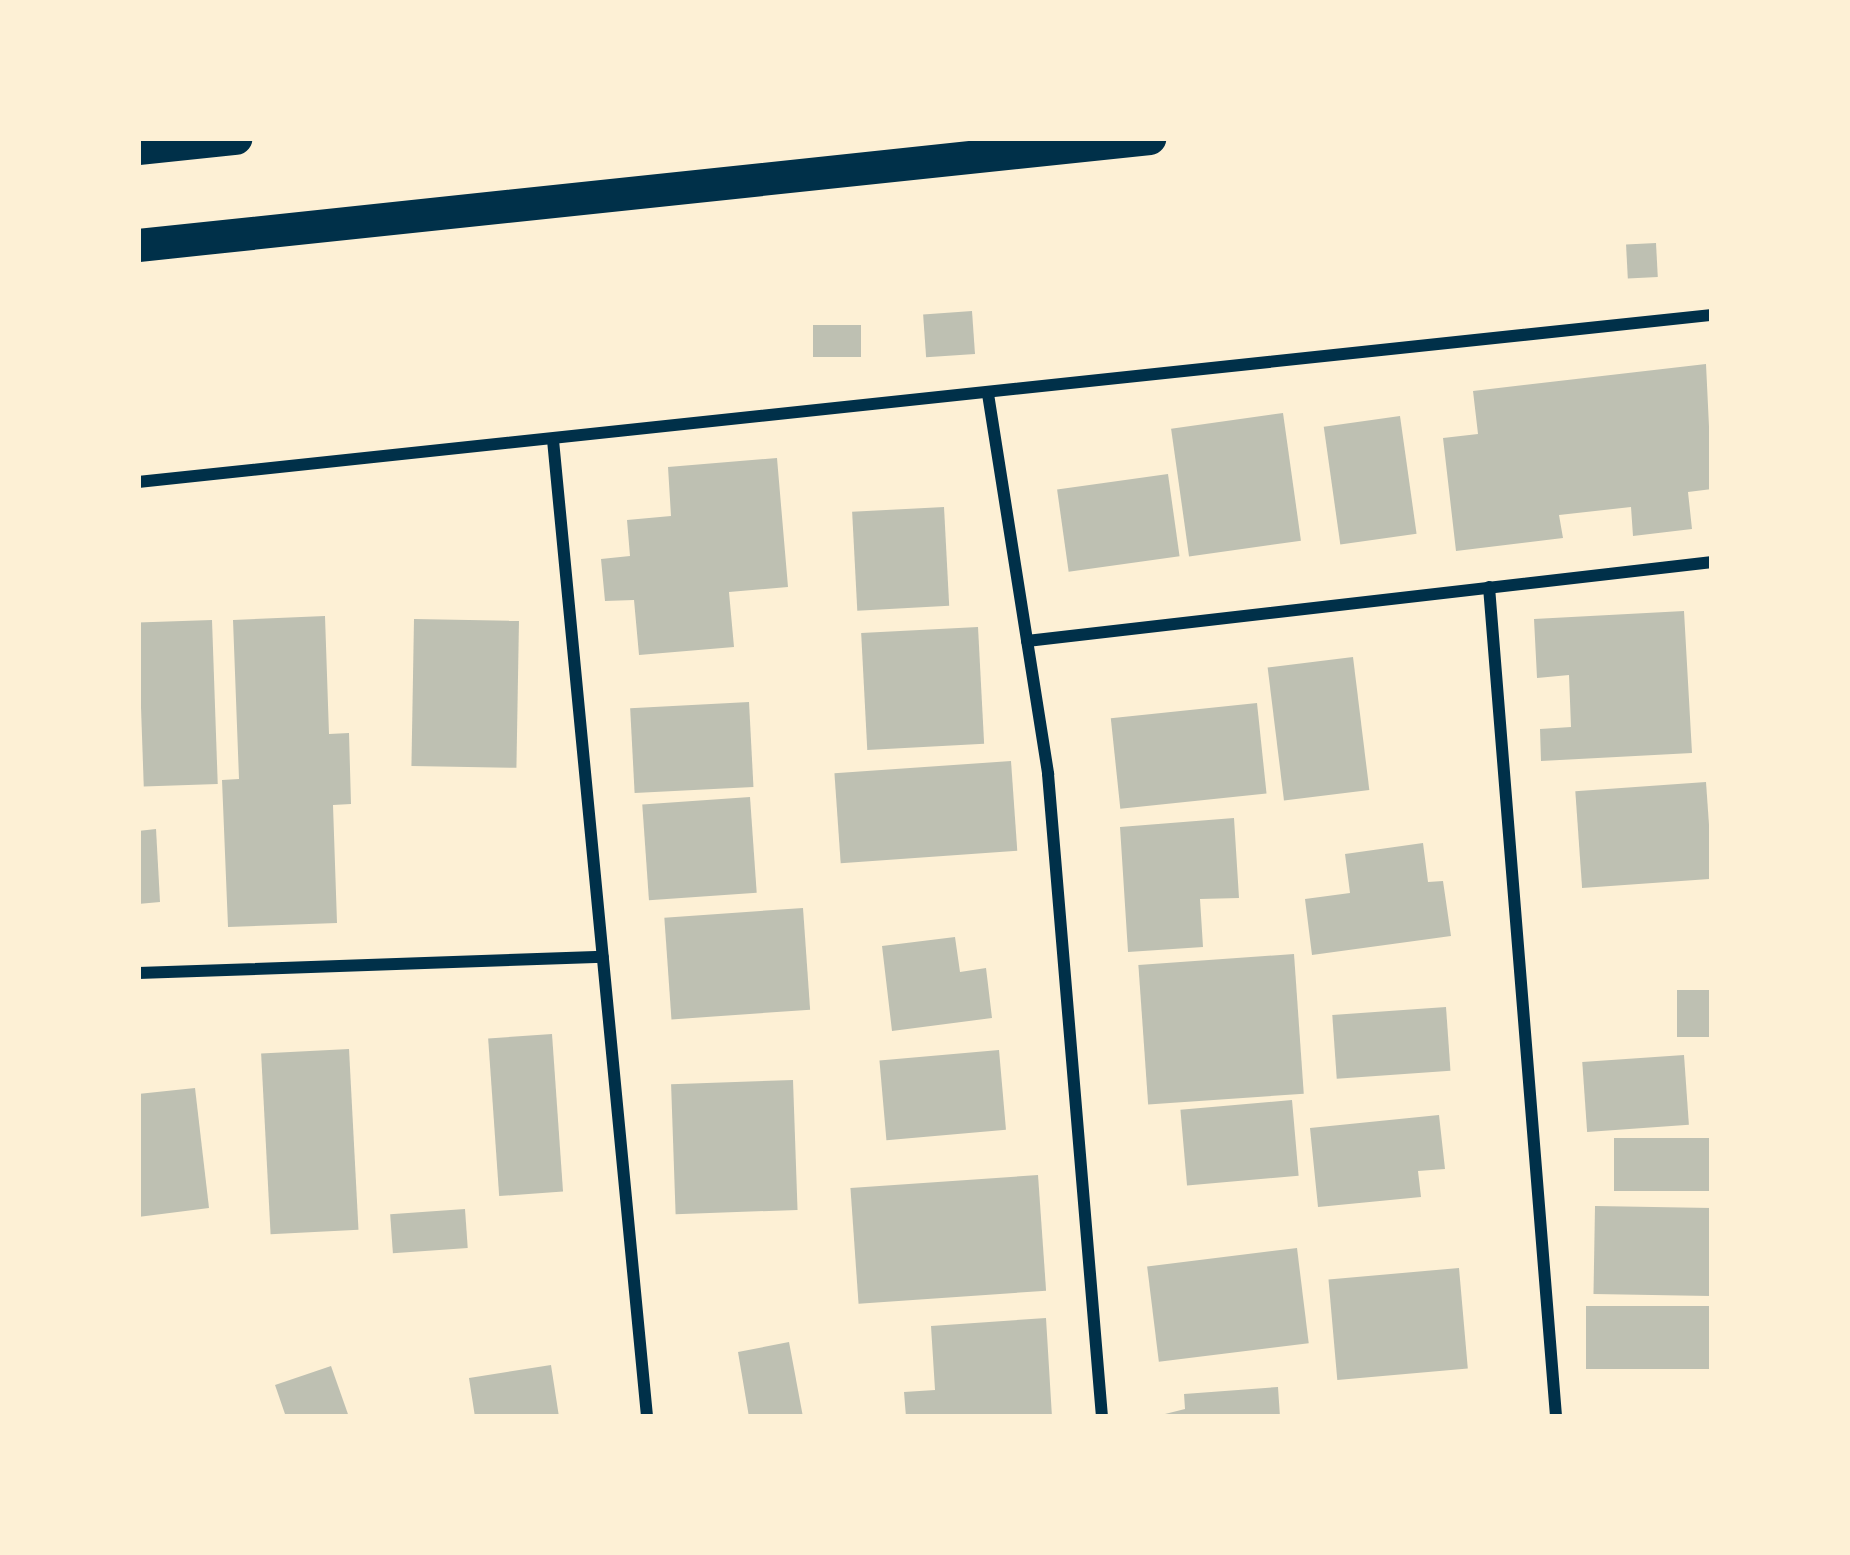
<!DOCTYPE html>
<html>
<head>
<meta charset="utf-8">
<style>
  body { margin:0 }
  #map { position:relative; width:1850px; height:1555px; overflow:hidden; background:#fdf0d5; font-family:Montserrat,sans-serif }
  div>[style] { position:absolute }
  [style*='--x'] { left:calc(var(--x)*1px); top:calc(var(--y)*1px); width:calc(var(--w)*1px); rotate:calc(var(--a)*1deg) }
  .building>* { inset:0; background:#bec0b2; transform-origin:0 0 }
  .minor>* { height:12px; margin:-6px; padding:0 6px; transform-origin:6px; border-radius:6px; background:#003049 }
  .trunk>* { height:33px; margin:-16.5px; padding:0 16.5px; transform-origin:16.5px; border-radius:16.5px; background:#003049 }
  span { translate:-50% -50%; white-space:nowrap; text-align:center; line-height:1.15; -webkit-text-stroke:9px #fdf0d5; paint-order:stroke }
  .frame { position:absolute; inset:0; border:141px solid #fdf0d5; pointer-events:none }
</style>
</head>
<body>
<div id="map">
  <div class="building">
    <div style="left:1656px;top:243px;width:34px;height:30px;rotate:87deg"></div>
    <div style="left:972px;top:311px;width:43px;height:49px;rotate:86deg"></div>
    <div style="left:861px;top:325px;width:32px;height:48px;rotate:90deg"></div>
    <div style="clip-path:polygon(1706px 364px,1712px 489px,1688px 492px,1692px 529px,1633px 536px,1631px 507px,1559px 515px,1563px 538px,1456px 551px,1443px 438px,1478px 434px,1473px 391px)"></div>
    <div style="left:1283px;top:413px;width:129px;height:113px;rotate:82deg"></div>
    <div style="left:1400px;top:416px;width:119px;height:77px;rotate:82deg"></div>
    <div style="clip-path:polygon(777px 458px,788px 587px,729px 592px,734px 647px,639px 655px,634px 600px,605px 601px,601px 559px,630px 556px,627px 520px,671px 516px,668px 467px)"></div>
    <div style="left:1168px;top:474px;width:83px;height:112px;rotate:82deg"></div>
    <div style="left:944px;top:507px;width:99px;height:92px;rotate:87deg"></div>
    <div style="clip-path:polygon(1684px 611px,1692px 753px,1541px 761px,1540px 729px,1571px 727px,1569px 675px,1537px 678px,1534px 619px)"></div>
    <div style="clip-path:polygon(325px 616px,329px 734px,349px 733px,351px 804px,333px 805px,337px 923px,228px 927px,222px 780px,239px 779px,233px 620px)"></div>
    <div style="left:414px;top:619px;width:105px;height:147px;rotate:1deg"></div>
    <div style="left:212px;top:620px;width:164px;height:74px;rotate:88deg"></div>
    <div style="left:978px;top:627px;width:117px;height:117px;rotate:87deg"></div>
    <div style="left:1353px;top:657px;width:134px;height:86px;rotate:83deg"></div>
    <div style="left:749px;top:702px;width:85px;height:119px;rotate:87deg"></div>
    <div style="left:1257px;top:703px;width:91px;height:147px;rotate:84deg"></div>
    <div style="left:1011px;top:761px;width:90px;height:177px;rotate:86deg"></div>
    <div style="left:1706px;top:782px;width:97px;height:131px;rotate:86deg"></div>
    <div style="left:750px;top:797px;width:96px;height:108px;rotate:86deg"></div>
    <div style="clip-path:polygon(1234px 818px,1239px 898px,1200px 899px,1203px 947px,1128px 952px,1120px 827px)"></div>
    <div style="clip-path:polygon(156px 829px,160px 902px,138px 904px,138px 831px)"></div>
    <div style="clip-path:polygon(1423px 843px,1428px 882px,1443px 881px,1451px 936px,1312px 955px,1305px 899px,1350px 893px,1345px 854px)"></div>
    <div style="left:803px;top:908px;width:102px;height:139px;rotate:86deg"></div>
    <div style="clip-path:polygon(955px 937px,960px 972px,986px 968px,992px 1018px,892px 1031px,882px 946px)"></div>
    <div style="left:1294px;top:954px;width:140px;height:156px;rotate:86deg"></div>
    <div style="left:1712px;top:990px;width:47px;height:35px;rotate:90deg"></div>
    <div style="left:1446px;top:1007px;width:64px;height:114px;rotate:86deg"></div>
    <div style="left:552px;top:1034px;width:158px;height:64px;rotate:86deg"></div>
    <div style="left:349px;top:1049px;width:181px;height:88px;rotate:87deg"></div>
    <div style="left:999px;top:1050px;width:80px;height:120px;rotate:85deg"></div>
    <div style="left:1684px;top:1055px;width:70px;height:102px;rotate:86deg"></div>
    <div style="left:793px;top:1080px;width:130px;height:122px;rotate:88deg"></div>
    <div style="clip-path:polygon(195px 1088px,209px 1208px,138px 1217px,138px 1094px)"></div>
    <div style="left:1292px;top:1100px;width:76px;height:112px;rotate:85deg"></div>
    <div style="clip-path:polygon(1439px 1115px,1445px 1169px,1418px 1171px,1421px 1197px,1318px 1207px,1310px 1128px)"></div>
    <div style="left:1712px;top:1138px;width:53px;height:98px;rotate:90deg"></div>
    <div style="left:1038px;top:1175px;width:116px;height:188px;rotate:86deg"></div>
    <div style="left:1712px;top:1208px;width:88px;height:117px;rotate:91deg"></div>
    <div style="left:465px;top:1209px;width:39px;height:75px;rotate:86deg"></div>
    <div style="left:1297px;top:1248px;width:96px;height:151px;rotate:83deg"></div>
    <div style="left:1459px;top:1268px;width:101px;height:131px;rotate:85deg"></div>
    <div style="left:1712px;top:1306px;width:63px;height:126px;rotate:90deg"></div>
    <div style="clip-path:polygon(1046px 1318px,1052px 1417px,906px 1417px,904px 1392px,935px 1390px,931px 1326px)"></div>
    <div style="clip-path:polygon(789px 1342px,803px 1417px,749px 1417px,738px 1352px)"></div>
    <div style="clip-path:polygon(551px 1365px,559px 1417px,475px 1417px,469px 1378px)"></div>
    <div style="clip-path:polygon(331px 1366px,349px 1417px,286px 1417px,275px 1385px)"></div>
    <div style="clip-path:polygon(1278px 1387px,1280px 1417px,1153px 1417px,1185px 1409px,1184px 1394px)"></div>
  </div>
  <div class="minor">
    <div style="--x:988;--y:394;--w:385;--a:81"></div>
    <div style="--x:1048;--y:774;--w:645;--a:85.2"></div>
    <div style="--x:553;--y:440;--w:982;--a:84.5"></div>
    <div style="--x:138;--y:482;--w:1583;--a:-6.06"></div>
    <div style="--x:1489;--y:587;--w:833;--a:85.38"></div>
    <div style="--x:1027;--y:641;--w:690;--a:-6.58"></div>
    <div style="--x:138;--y:973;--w:465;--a:-2"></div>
  </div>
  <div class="trunk">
    <div style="--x:138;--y:148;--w:98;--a:-5.9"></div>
    <div style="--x:138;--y:245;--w:1017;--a:-6.04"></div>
  </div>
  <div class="frame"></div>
</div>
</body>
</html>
